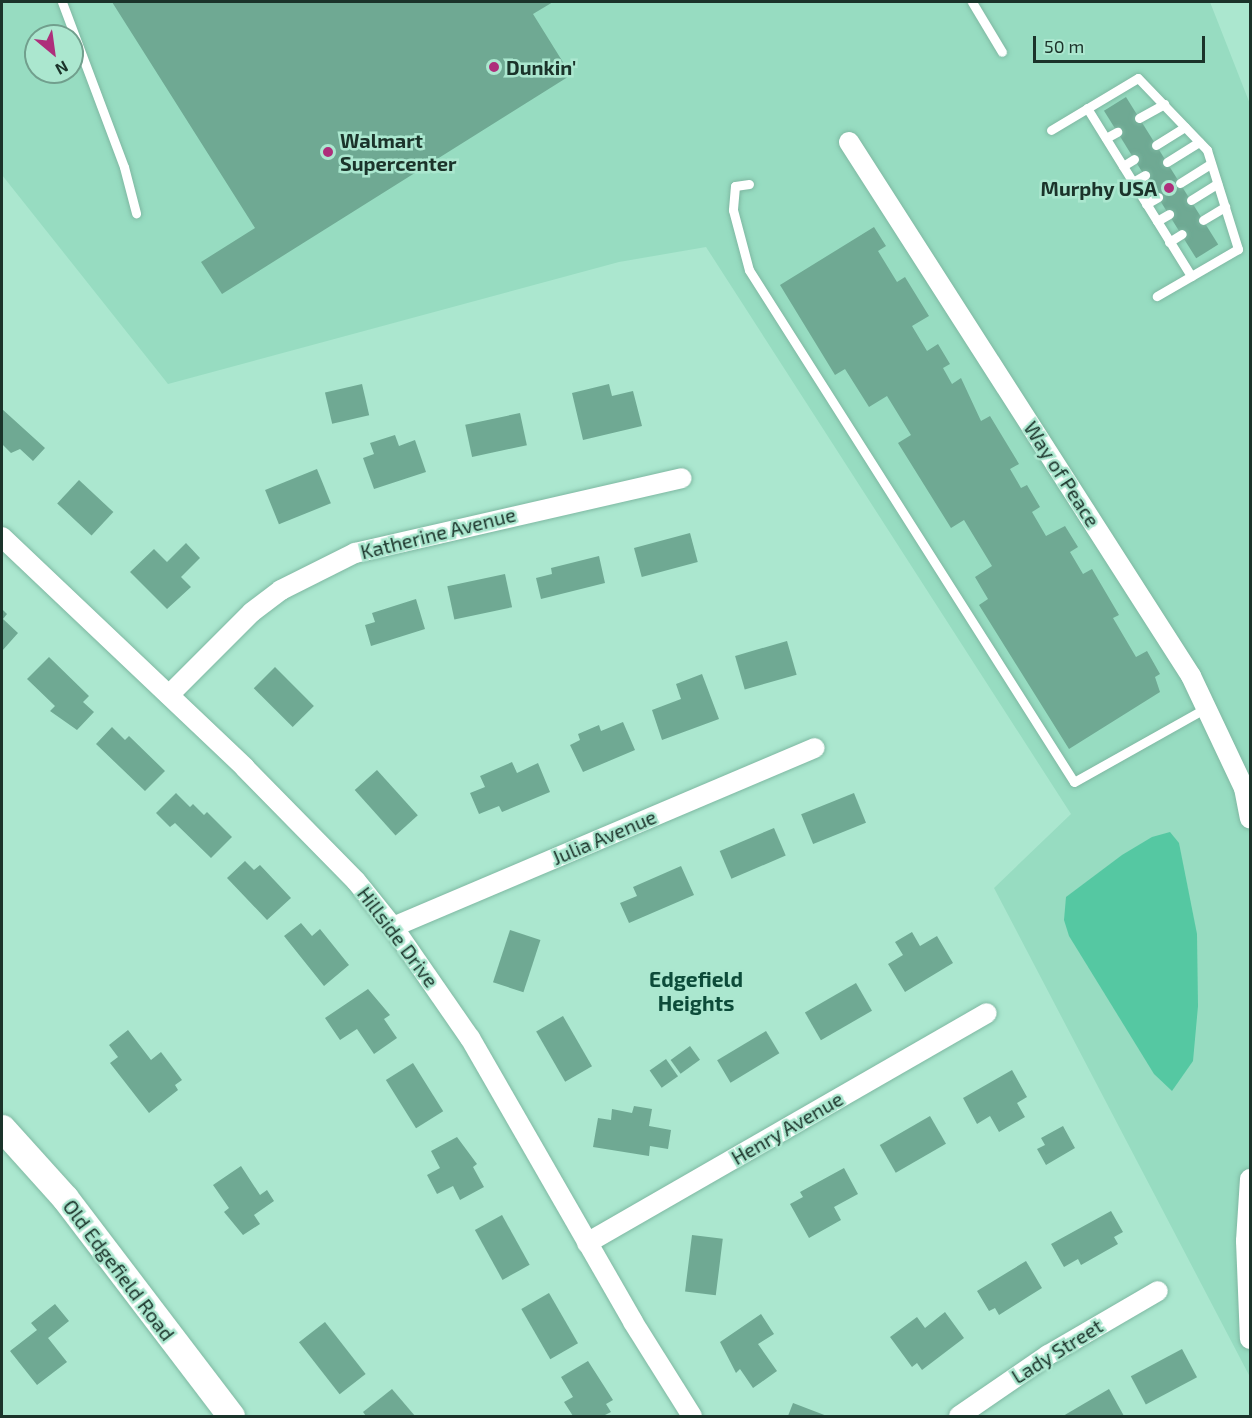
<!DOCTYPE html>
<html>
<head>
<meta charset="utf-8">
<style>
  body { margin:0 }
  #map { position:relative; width:1252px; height:1418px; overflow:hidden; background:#abe7cf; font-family:"Exo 2",sans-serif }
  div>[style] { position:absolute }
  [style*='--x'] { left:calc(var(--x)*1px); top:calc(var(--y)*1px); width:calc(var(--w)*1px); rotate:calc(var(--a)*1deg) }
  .built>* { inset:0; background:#97dcc1 }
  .water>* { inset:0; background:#55c8a2 }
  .building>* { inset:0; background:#6fa993; transform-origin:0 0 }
  .roads { filter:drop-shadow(0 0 2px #7eb8a2) drop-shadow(0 0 2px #7eb8a2) }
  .lane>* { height:9px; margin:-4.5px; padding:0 4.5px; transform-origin:4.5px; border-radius:4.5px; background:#fff }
  .street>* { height:20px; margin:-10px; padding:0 10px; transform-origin:10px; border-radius:10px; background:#fff }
  .secondary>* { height:27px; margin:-13.5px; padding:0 13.5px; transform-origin:13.5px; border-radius:13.5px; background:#fff }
  .dots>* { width:16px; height:16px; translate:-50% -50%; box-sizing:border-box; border:3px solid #abe7cf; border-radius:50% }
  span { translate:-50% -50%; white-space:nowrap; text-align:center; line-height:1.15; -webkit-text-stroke:5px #abe7cf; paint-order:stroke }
  .poi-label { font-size:20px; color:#1b332a; font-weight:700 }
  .left { translate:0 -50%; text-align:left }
  .right { translate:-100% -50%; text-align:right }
  .street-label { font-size:20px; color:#1b332a }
  .neighbourhood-label { font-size:21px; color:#0c4b39; font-weight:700 }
  .frame { position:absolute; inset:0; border:3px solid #1b332a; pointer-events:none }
  .north { position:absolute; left:24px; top:24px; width:60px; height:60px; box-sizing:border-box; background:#abe7cf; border:2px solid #719f8d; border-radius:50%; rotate:151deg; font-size:16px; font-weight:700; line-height:24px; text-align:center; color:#1b332a }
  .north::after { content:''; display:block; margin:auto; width:21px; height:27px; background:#ae2e7b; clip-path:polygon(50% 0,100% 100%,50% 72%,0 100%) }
  .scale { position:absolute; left:1033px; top:36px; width:172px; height:27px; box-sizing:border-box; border:3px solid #1b332a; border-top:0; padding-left:8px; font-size:18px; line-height:21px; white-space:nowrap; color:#1b332a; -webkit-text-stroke:4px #abe7cf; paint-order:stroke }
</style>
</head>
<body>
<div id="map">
  <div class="built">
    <div style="clip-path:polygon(evenodd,2px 2px,1210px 2px,1250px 104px,1250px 1377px,994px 888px,1071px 814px,706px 247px,619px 262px,168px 384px,2px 175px,2px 2px,36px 36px,72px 36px,72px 72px,36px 72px,36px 36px)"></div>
  </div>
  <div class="water">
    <div style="clip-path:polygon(1170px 832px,1179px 843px,1197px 934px,1198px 1006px,1193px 1061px,1172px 1091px,1154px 1074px,1069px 936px,1064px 920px,1066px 897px,1122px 855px,1152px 837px)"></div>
  </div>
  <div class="building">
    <div style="clip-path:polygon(112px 2px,553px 2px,533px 14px,571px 75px,222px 294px,201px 262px,255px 228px)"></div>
    <div style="left:1126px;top:97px;width:174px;height:26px;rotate:58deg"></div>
    <div style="clip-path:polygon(874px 227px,886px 246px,878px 251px,897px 282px,905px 277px,929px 316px,912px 326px,927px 351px,938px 344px,950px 364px,943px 368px,952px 384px,961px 378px,981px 421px,990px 416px,1019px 464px,1010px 469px,1021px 488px,1027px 485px,1040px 507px,1032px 512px,1046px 536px,1065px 526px,1078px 547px,1070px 552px,1083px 574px,1092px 569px,1119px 615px,1113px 618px,1136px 657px,1147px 651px,1160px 674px,1155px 677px,1160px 692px,1069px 749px,979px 605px,988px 599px,975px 577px,992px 566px,964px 520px,951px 528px,898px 443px,911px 435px,887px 396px,869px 407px,845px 369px,835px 375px,780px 285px)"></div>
    <div style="left:362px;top:384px;width:32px;height:38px;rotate:77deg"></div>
    <div style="clip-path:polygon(609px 384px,612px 396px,633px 391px,642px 426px,583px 440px,572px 393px)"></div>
    <div style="clip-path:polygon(2px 409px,45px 448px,33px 461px,20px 449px,11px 453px,2px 444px)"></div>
    <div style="left:520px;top:413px;width:33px;height:56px;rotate:78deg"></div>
    <div style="clip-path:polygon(395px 435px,399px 446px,415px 440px,426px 472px,374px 489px,363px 458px,374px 454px,370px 443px)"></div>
    <div style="left:317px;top:469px;width:37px;height:56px;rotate:68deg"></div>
    <div style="left:79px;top:480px;width:47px;height:32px;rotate:43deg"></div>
    <div style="left:690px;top:533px;width:30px;height:58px;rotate:75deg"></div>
    <div style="clip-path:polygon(186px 543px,200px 558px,181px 577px,191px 587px,167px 609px,130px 572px,154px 549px,167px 562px)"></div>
    <div style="clip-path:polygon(599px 556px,605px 583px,541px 599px,536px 578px,552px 574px,551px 568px)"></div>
    <div style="left:505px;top:574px;width:34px;height:59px;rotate:78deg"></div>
    <div style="clip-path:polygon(416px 599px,425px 629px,371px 646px,365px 625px,375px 622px,372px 613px)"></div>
    <div style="clip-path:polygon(2px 609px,7px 614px,3px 619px,18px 633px,2px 651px)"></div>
    <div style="left:787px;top:641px;width:35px;height:54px;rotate:74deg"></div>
    <div style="clip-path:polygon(49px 657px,89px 696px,83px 702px,94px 712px,77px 730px,50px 711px,55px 706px,27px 679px)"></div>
    <div style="left:275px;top:667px;width:55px;height:30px;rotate:45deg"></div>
    <div style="clip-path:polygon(702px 674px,719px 719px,662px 740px,652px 710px,681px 699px,676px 684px)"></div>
    <div style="clip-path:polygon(623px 722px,635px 750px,583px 772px,570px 745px,580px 740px,578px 734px,599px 725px,601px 731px)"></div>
    <div style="clip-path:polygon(112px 727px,125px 740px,129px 736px,165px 771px,145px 791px,96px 744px)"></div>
    <div style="clip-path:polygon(512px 762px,517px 773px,538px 763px,550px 792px,502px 812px,499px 806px,479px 814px,470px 793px,485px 787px,480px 776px)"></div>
    <div style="left:377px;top:770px;width:61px;height:30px;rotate:48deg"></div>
    <div style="clip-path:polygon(176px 793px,190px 807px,193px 804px,204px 815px,207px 812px,232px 837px,211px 858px,175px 823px,170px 827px,156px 813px)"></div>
    <div style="left:854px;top:793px;width:32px;height:57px;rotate:68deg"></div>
    <div style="left:774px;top:828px;width:30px;height:59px;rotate:67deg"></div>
    <div style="clip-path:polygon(245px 861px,254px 870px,260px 865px,291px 898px,267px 920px,227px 878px)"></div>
    <div style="clip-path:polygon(681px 866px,694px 895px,629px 923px,620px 903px,637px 896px,633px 887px)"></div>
    <div style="clip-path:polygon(301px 923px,312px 936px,320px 929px,349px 965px,324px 986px,284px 936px)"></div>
    <div style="left:510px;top:930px;width:32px;height:55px;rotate:18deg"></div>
    <div style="clip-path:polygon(912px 932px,920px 946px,937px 936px,953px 963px,905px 992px,888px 964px,903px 955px,895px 942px)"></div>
    <div style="left:856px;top:983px;width:32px;height:59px;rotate:60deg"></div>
    <div style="clip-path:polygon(368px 989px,390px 1015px,384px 1019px,397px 1038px,374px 1054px,357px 1029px,340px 1040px,325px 1018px)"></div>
    <div style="left:563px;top:1016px;width:58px;height:31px;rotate:60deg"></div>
    <div style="clip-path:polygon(128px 1030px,151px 1060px,161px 1052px,182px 1080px,175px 1085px,178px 1090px,149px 1113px,110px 1063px,118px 1057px,109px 1045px)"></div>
    <div style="left:766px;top:1031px;width:26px;height:57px;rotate:59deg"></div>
    <div style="left:690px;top:1046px;width:17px;height:24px;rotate:54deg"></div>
    <div style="left:666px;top:1059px;width:21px;height:20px;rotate:55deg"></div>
    <div style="left:413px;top:1063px;width:57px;height:32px;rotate:58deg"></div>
    <div style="clip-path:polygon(1012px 1070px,1027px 1097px,1017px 1103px,1025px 1117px,999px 1132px,990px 1116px,977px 1124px,963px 1098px)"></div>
    <div style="clip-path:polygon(634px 1106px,652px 1109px,649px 1126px,671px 1130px,668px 1149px,650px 1146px,649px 1156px,593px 1147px,598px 1118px,611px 1120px,612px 1109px,632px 1113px)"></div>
    <div style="left:930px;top:1116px;width:32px;height:58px;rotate:60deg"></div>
    <div style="clip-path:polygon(1063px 1126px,1075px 1148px,1046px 1165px,1037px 1149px,1045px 1145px,1041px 1138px)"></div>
    <div style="clip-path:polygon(457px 1137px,477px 1164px,473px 1167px,484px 1187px,460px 1200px,453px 1186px,437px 1194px,427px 1175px,440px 1168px,431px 1151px)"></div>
    <div style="clip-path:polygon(241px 1166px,260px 1195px,267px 1190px,274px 1201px,254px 1215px,260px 1224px,243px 1235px,224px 1212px,229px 1208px,213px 1185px)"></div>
    <div style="clip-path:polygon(844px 1168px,858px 1194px,834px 1207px,841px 1220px,809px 1238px,790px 1204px,803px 1197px,800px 1192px)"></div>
    <div style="clip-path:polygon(1111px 1211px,1123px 1232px,1114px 1237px,1118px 1244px,1081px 1265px,1078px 1259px,1064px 1267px,1051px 1244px)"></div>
    <div style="left:502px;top:1215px;width:57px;height:31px;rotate:61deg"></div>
    <div style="left:692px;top:1235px;width:31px;height:57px;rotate:7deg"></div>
    <div style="clip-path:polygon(1026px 1261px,1042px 1288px,999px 1315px,995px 1308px,989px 1311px,977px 1291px)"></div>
    <div style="left:549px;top:1293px;width:58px;height:32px;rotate:60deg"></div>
    <div style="clip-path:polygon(55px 1304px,69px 1321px,48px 1338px,67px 1362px,37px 1385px,10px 1351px,37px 1330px,31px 1323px)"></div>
    <div style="clip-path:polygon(945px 1312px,964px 1338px,922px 1370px,917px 1363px,912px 1367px,890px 1337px,917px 1317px,925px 1328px)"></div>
    <div style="clip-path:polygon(761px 1314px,774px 1334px,758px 1344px,777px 1371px,753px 1388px,740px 1369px,736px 1373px,720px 1342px)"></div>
    <div style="left:325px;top:1322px;width:66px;height:33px;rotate:52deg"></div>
    <div style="left:1182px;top:1349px;width:32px;height:58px;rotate:62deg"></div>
    <div style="clip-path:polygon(588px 1361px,613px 1400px,606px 1404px,611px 1412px,603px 1416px,573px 1416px,564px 1402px,573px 1397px,561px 1377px)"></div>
    <div style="clip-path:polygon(392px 1389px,415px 1416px,366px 1416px,363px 1412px)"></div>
    <div style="clip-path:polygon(1109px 1389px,1124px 1416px,1063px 1416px)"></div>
    <div style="clip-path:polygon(793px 1403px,827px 1416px,788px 1416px)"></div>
  </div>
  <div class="roads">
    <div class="lane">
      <div style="--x:62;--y:2;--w:176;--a:69.4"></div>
      <div style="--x:124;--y:167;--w:48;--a:75.4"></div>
      <div style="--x:972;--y:2;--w:58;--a:59"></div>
      <div style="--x:1087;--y:108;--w:198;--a:58.2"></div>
      <div style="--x:1139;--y:118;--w:29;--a:-29"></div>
      <div style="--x:1051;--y:130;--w:101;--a:-30.9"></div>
      <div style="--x:1138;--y:78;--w:100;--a:46.2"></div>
      <div style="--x:1207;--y:150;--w:104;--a:72.6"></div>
      <div style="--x:1238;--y:249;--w:94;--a:149.9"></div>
      <div style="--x:1106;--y:138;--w:13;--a:-29"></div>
      <div style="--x:1156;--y:145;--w:34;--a:-32"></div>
      <div style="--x:1167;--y:162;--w:38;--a:-32"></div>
      <div style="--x:1123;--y:166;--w:13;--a:-32"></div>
      <div style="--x:1133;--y:182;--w:14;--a:-30"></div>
      <div style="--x:1180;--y:183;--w:36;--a:-32"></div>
      <div style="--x:749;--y:184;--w:14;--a:172"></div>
      <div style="--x:735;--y:186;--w:24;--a:95"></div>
      <div style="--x:733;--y:210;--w:62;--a:75.1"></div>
      <div style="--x:749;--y:270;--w:606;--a:57.59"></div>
      <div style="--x:1074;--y:782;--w:151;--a:-29.3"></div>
      <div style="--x:1191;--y:200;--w:31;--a:-32"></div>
      <div style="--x:1146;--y:204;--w:14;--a:-30"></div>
      <div style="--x:1203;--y:220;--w:26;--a:-31"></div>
      <div style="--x:1157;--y:221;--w:14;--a:-30"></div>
      <div style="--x:1169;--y:242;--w:15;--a:-32"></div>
    </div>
    <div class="street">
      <div style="--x:849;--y:142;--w:634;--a:57.36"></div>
      <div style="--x:1191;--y:676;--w:124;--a:64.7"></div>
      <div style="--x:1244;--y:788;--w:31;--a:79"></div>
      <div style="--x:2;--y:537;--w:335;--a:43.5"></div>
      <div style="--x:245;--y:768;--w:158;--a:45.5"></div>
      <div style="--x:356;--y:881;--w:59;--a:51.2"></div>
      <div style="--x:393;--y:927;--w:135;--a:55.3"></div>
      <div style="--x:470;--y:1038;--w:327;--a:60.1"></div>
      <div style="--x:633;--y:1322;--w:111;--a:57.9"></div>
      <div style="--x:169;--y:695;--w:117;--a:-45"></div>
      <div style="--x:252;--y:612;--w:36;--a:-37"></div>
      <div style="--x:281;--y:590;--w:83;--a:-26.6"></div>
      <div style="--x:355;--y:553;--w:335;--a:-12.9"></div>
      <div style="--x:393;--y:927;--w:458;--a:-23"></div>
      <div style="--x:1250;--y:1179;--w:62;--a:93.7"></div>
      <div style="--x:1246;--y:1241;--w:98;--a:87.7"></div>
      <div style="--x:587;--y:1243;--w:461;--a:-29.9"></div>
      <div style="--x:959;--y:1416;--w:108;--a:-34.4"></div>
      <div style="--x:1048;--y:1355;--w:127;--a:-30.2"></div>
    </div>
    <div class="secondary">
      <div style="--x:2;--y:1128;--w:94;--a:48"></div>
      <div style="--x:65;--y:1198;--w:274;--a:52.7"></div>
    </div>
  </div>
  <div class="dots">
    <div style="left:494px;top:67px;background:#ae2e7b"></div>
    <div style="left:328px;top:152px;background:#ae2e7b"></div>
    <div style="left:1169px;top:188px;background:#ae2e7b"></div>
  </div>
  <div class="poi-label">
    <span class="left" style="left:506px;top:67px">Dunkin'</span>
    <span class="left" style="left:340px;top:152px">Walmart<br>Supercenter</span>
    <span class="right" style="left:1157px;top:188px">Murphy USA</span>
  </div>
  <div class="street-label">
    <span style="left:1062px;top:474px;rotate:57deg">Way of Peace</span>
    <span style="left:438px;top:533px;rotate:-14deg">Katherine Avenue</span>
    <span style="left:604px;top:837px;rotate:-23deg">Julia Avenue</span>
    <span style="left:398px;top:937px;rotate:53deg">Hillside Drive</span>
    <span style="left:787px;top:1128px;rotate:-30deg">Henry Avenue</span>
    <span style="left:119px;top:1270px;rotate:53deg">Old Edgefield Road</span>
    <span style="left:1057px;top:1351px;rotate:-32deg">Lady Street</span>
  </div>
  <div class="neighbourhood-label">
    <span style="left:696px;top:991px">Edgefield<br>Heights</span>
  </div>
  <div class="frame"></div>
  <div class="north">N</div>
  <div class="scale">50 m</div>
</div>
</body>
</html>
